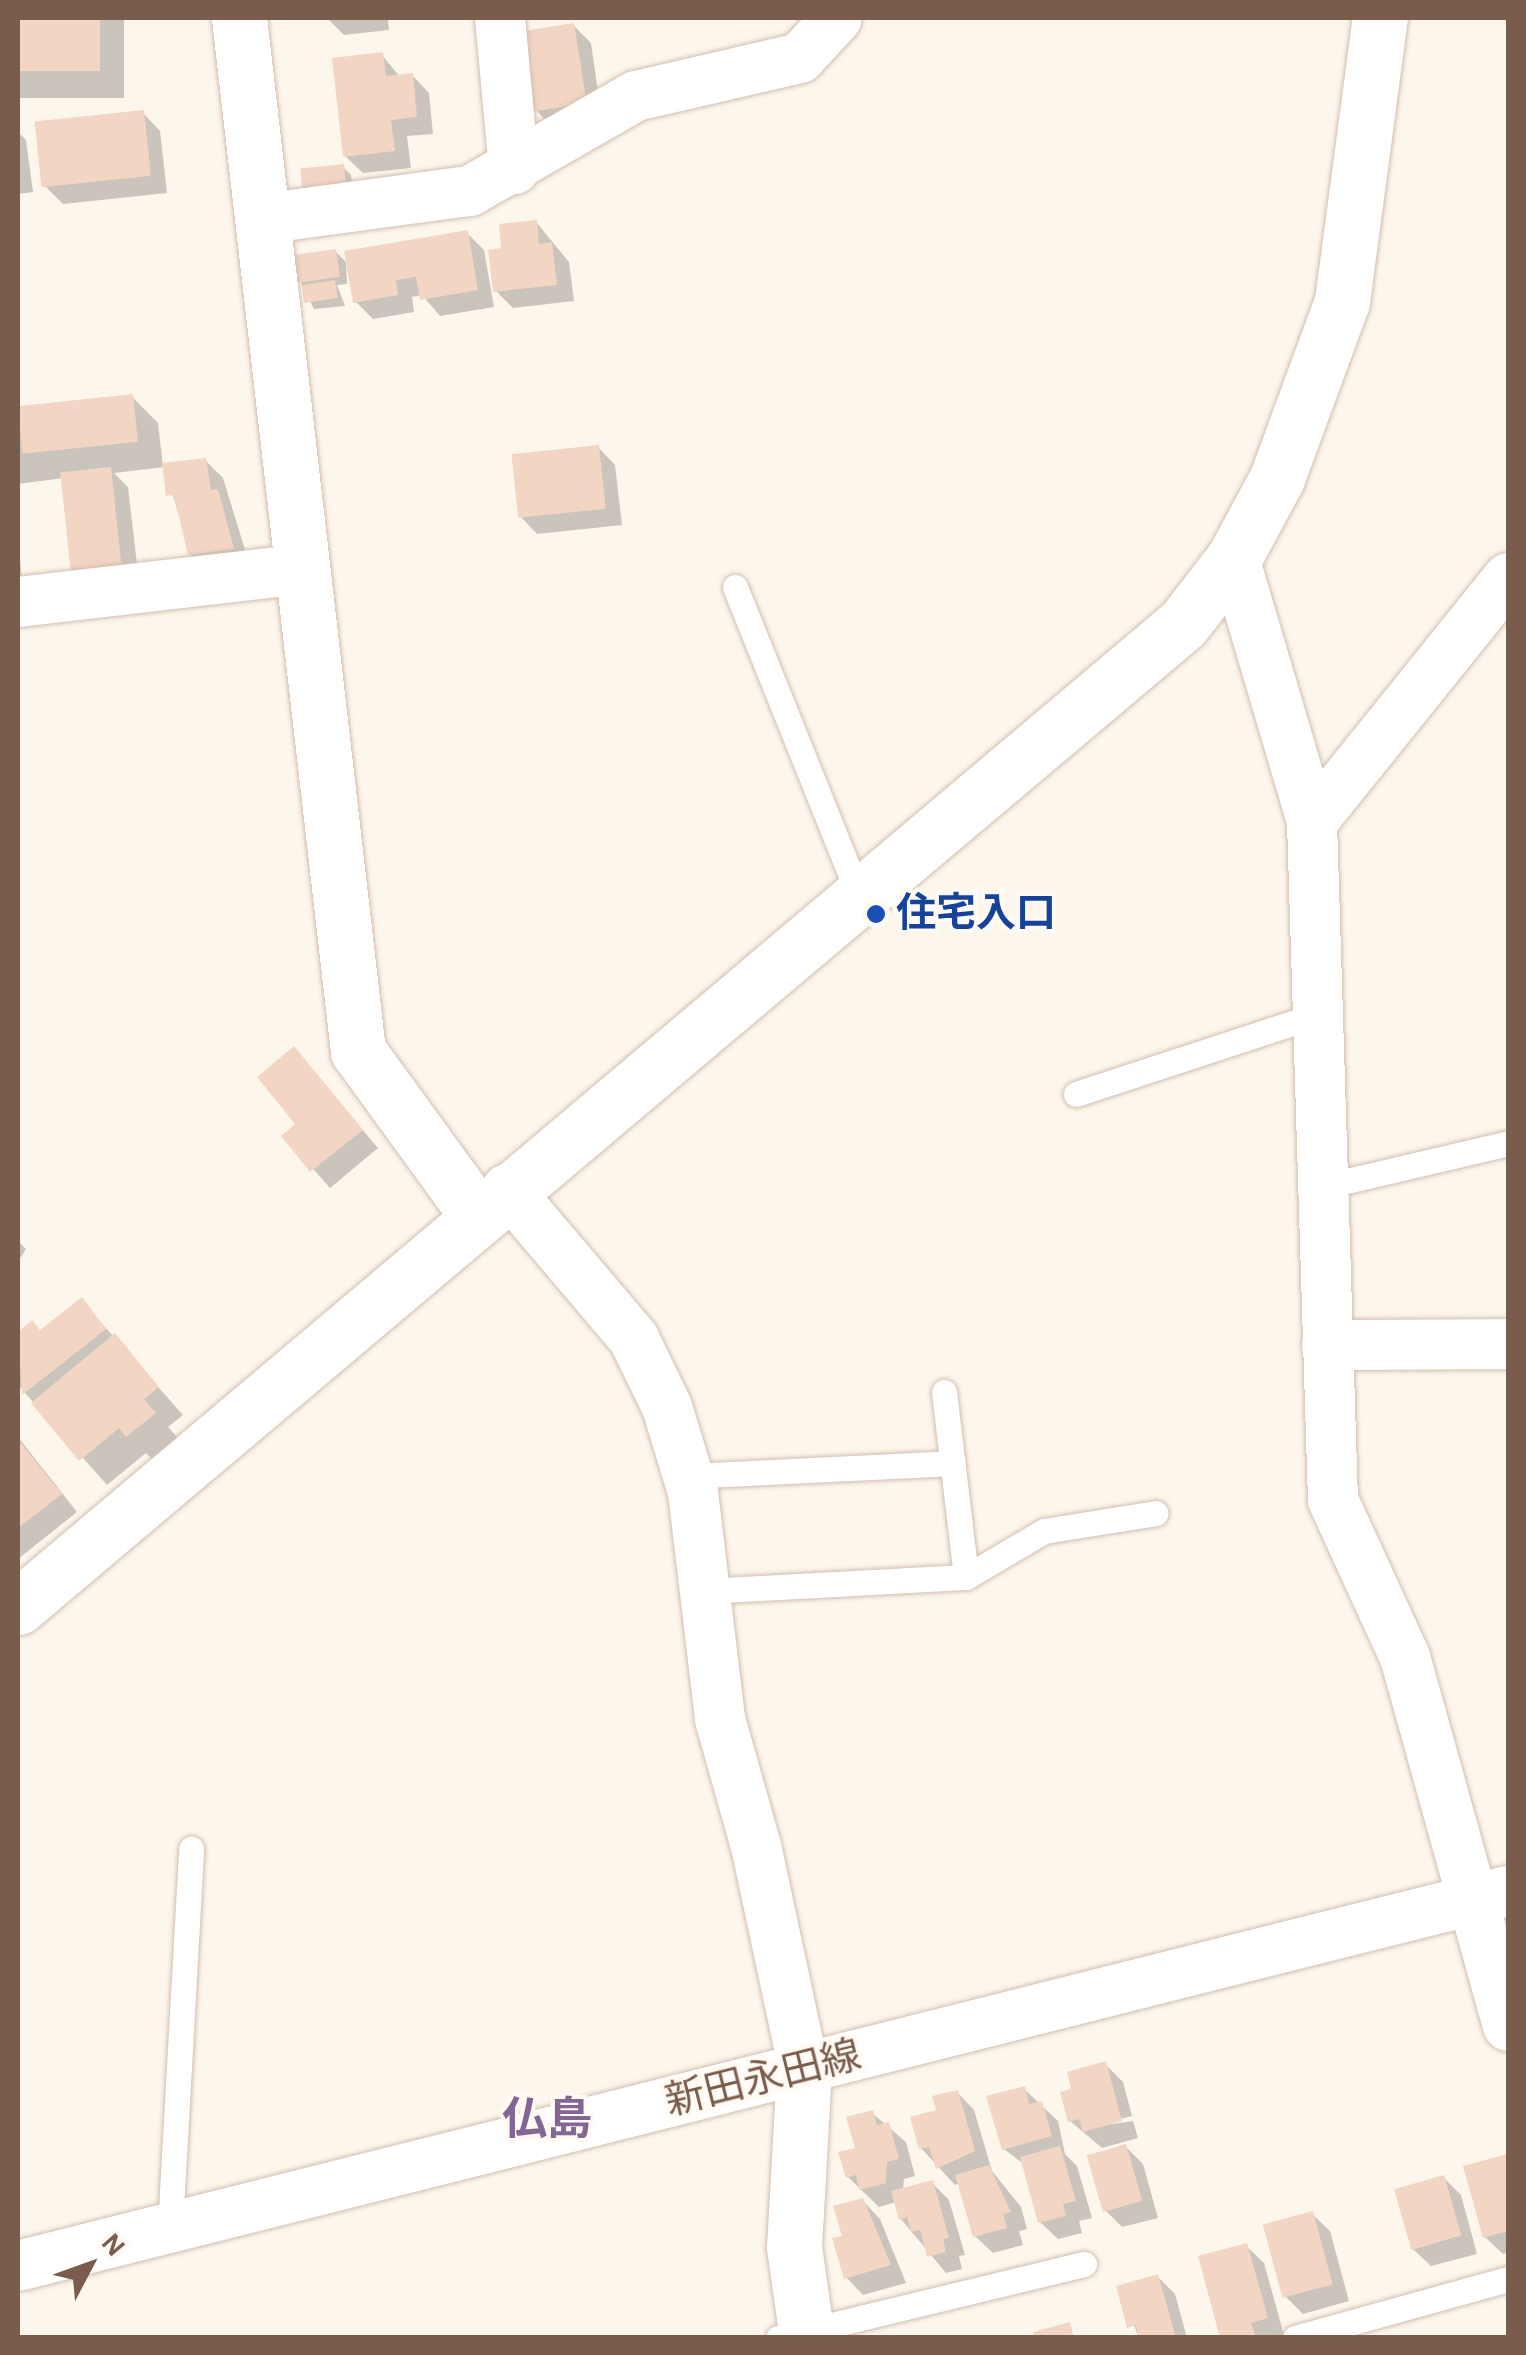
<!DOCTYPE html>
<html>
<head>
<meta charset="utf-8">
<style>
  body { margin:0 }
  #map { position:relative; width:1526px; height:2355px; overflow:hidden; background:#fdf6ec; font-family:"Alegreya Sans","Noto Sans JP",sans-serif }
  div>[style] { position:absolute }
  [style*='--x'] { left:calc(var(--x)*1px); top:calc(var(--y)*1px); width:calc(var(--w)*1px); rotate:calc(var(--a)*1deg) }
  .shadow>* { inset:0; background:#0003; transform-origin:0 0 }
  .building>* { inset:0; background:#f3d5c3; transform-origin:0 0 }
  .roads { filter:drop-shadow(0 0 2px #d1beb0) drop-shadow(0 0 2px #d1beb0) }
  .service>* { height:25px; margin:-12.5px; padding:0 12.5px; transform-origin:12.5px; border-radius:12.5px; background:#fff }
  .minor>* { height:50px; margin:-25px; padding:0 25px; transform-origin:25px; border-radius:25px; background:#fff }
  .tertiary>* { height:55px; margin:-27.5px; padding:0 27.5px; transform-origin:27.5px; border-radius:27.5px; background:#fff }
  .dots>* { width:28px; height:28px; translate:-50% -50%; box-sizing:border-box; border:5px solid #fffaf3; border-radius:50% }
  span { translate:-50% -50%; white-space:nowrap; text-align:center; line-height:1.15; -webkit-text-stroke:8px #fffaf3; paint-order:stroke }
  .transit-label { font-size:40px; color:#164399; font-weight:700 }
  .left { translate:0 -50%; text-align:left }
  .street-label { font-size:40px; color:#7a5c4d }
  .quarter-label { font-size:45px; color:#846695; font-weight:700 }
  .frame { position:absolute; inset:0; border:20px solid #7a5c4d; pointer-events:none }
  .north { position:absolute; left:40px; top:2215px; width:100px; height:100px; -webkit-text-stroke:8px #fffaf3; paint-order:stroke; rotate:49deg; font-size:28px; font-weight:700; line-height:40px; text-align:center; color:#7a5c4d }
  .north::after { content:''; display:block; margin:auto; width:35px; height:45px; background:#7a5c4d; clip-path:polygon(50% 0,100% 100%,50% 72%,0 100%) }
</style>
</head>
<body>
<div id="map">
  <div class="shadow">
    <div style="left:18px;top:18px;width:106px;height:80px"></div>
    <div style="clip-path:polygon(327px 18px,415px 18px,388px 20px,389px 30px,344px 35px)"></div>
    <div style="clip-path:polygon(574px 26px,591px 43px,602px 120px,552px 127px,535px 109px)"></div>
    <div style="clip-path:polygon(382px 55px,400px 77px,412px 75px,429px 93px,433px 134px,407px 136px,411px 168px,363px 173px,345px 156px)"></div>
    <div style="clip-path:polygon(143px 113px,160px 131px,167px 193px,63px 204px,45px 186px)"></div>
    <div style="clip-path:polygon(18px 132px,26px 140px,33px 192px,18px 194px)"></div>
    <div style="clip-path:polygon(343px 167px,351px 175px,354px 200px,314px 205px)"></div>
    <div style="clip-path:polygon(536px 222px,569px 262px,574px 301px,513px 308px,495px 290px,504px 250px)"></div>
    <div style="clip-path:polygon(467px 233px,484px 250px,494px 307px,440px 316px,422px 295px,412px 297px,414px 312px,373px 319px,355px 301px)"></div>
    <div style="clip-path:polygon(335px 251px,346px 262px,347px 284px,337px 285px,345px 306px,314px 309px,300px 281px)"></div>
    <div style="clip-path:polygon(132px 397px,158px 423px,163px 466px,205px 460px,223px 478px,250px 566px,208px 571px,190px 554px,165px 467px,114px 473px,128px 487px,139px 581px,91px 586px,73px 569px,64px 478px,18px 484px,18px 410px)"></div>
    <div style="clip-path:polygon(598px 447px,615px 465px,622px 525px,537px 534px,520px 516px)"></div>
    <div style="clip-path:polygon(18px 540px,24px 598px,18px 599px)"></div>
    <div style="clip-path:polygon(294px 1049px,378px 1148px,330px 1188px,285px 1137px,298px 1124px)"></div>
    <div style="clip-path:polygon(18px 1241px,26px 1249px,18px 1262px)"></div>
    <div style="clip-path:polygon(82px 1301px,183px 1415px,168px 1427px,180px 1440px,154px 1461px,146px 1453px,107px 1485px,18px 1385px,18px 1335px,32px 1324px,41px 1333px)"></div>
    <div style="clip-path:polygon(18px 1437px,77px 1512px,18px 1559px)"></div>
    <div style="clip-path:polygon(1105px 2064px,1123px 2082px,1132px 2116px,1085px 2128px,1133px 2121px,1138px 2138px,1102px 2148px,1070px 2121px,1074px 2091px)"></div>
    <div style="clip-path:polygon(1024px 2089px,1058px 2121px,1065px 2154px,1077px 2166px,1092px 2218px,1079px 2221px,1082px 2233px,1058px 2239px,1040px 2222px,1025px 2165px,1004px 2149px)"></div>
    <div style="clip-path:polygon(957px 2092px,974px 2110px,992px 2171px,1021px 2207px,1027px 2229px,1019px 2231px,1023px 2245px,993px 2253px,975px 2236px,960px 2183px,955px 2185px,921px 2148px)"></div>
    <div style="clip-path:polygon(872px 2113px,906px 2142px,915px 2176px,904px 2179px,903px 2190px,932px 2183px,949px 2200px,965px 2255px,959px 2256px,962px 2269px,946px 2273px,901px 2219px,896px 2202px,879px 2207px,848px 2177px)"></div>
    <div style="clip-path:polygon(1126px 2147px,1143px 2164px,1158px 2218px,1122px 2227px,1105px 2210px)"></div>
    <div style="clip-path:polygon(1508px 2156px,1508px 2253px,1503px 2254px,1485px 2237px,1466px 2168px)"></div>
    <div style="clip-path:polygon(1444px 2178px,1461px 2195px,1477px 2254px,1431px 2266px,1413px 2249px)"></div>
    <div style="clip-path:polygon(863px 2201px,880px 2219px,906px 2283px,863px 2295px,846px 2277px)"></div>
    <div style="clip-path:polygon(1312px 2214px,1330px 2231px,1349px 2301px,1303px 2314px,1286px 2297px)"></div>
    <div style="clip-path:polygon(1246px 2246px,1264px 2263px,1284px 2335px,1223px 2338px)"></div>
    <div style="clip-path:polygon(1158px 2277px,1175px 2294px,1187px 2338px,1139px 2338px,1119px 2287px)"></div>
  </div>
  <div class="building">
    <div style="left:18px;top:18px;width:82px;height:53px"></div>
    <div style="left:574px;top:23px;width:81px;height:54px;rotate:81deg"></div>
    <div style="clip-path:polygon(383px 52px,386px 76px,413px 73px,417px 117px,391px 120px,395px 151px,343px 157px,332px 58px)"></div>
    <div style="left:144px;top:110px;width:66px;height:110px;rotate:84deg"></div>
    <div style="left:344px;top:164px;width:28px;height:44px;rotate:84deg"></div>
    <div style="clip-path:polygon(537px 220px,539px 244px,552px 242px,557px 285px,493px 292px,488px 250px,501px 248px,499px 224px)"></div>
    <div style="clip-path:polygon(468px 230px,478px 290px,420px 300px,416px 277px,396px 280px,398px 295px,353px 303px,344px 251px)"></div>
    <div style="left:336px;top:249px;width:28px;height:43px;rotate:82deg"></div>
    <div style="left:335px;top:280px;width:18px;height:34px;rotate:81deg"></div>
    <div style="left:133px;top:394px;width:48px;height:116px;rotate:84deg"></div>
    <div style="left:599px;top:445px;width:64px;height:88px;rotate:84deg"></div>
    <div style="clip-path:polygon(206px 458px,211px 490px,218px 489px,234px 549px,188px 555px,174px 495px,166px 496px,162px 463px)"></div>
    <div style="left:111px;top:467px;width:99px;height:51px;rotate:84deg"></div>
    <div style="clip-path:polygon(294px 1046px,363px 1130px,310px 1172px,281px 1136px,295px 1124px,257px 1077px)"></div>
    <div style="clip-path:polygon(82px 1297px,106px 1329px,22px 1395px,18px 1332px,32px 1320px,40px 1330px)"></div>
    <div style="clip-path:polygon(115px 1333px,159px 1387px,144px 1399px,156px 1413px,126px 1437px,119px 1428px,79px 1461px,31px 1403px)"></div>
    <div style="clip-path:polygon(21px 1443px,62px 1494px,18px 1528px,18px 1446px)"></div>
    <div style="clip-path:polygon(1106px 2061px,1122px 2121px,1083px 2132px,1079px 2119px,1068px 2122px,1060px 2092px,1071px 2089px,1067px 2072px)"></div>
    <div style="clip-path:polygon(1025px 2086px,1029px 2104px,1042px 2101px,1052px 2136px,1002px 2150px,986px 2096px)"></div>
    <div style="clip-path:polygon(958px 2090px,975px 2151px,936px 2169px,929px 2147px,919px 2149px,910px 2117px,936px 2110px,932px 2096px)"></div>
    <div style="clip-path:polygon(873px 2110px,877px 2125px,889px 2122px,899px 2159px,887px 2162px,886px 2183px,859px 2190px,856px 2175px,846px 2178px,838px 2152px,855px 2148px,846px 2117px)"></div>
    <div style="left:1126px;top:2144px;width:59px;height:41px;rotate:74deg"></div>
    <div style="clip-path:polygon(1060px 2146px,1076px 2201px,1063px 2204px,1066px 2216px,1038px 2223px,1020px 2157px)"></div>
    <div style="clip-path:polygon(1508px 2154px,1508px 2231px,1483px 2238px,1463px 2166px)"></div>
    <div style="clip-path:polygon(989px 2165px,1011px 2212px,1003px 2214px,1007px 2228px,973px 2237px,955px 2175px)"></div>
    <div style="left:1444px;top:2175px;width:63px;height:52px;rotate:74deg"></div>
    <div style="clip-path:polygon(933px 2180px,949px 2238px,943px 2239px,946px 2252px,927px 2257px,920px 2230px,911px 2232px,907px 2217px,899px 2220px,891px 2191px)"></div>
    <div style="clip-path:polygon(863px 2198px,891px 2265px,844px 2279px,832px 2238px,842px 2236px,833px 2206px)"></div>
    <div style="left:1313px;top:2211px;width:76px;height:52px;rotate:75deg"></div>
    <div style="clip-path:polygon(1247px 2243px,1268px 2318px,1251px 2323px,1256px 2338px,1220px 2338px,1198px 2256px)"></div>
    <div style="clip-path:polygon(1158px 2274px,1176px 2338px,1139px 2338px,1136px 2325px,1127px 2328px,1116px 2286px)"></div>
    <div style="clip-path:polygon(1070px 2322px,1074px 2338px,1034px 2338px,1033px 2332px)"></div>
  </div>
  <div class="roads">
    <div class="service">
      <div style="--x:735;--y:587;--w:332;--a:68.1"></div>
      <div style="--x:1076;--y:1094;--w:250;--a:-18.2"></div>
      <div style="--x:1321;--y:1187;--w:192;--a:-13.2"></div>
      <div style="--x:944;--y:1392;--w:186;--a:83.2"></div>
      <div style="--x:687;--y:1476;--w:266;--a:-2.8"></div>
      <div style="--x:704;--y:1591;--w:262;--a:-3.1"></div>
      <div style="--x:966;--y:1577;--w:91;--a:-30.5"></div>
      <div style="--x:1044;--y:1531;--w:113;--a:-9.1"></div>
      <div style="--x:170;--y:2228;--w:380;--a:-86.8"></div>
      <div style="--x:778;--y:2338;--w:315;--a:-13.6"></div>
      <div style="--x:1295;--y:2338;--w:221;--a:-15.5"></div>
    </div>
    <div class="minor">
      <div style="--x:500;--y:18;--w:152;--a:84.7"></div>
      <div style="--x:262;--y:219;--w:210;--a:-7.7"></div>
      <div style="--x:470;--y:191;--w:191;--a:-29.8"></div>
      <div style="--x:636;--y:96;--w:168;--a:-13"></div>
      <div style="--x:800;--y:58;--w:54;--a:-47.2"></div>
      <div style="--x:1234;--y:558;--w:275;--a:73.5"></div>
      <div style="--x:1312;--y:822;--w:678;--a:88.23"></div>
      <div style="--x:1333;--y:1500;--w:173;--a:65.4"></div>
      <div style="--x:1405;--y:1657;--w:383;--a:74.4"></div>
      <div style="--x:18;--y:602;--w:286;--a:-6.6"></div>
      <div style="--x:1312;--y:822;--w:313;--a:-51.2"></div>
      <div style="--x:507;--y:1189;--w:197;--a:49.7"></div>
      <div style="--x:634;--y:1339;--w:76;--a:64.1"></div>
      <div style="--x:667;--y:1407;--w:89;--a:73"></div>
      <div style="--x:693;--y:1492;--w:229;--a:83.2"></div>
      <div style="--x:720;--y:1719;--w:132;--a:74.2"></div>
      <div style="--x:756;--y:1846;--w:228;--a:77.9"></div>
      <div style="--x:1327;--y:1345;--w:181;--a:-0.3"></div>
      <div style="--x:18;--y:2266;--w:1536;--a:-14.13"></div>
    </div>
    <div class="tertiary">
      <div style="--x:239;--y:18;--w:1040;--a:83.43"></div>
      <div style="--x:358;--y:1051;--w:203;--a:54"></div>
      <div style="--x:18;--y:1607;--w:1524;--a:-40.16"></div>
      <div style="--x:1183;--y:624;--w:83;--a:-52.3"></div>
      <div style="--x:1234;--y:558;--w:91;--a:-61.7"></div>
      <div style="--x:1277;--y:478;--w:189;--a:-69.8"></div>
      <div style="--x:1342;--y:301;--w:286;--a:-82.4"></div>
      <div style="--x:804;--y:2069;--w:178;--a:93.2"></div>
      <div style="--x:794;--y:2247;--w:92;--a:81.9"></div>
    </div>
  </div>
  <div class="dots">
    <div style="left:876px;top:914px;background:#1a4fb4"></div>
  </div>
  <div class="transit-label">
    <span class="left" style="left:896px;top:914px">住宅入口</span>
  </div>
  <div class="street-label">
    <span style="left:763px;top:2079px;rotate:-14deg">新田永田線</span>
  </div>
  <div class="quarter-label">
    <span style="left:547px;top:2121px">仏島</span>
  </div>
  <div class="frame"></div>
  <div class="north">N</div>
</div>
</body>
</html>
